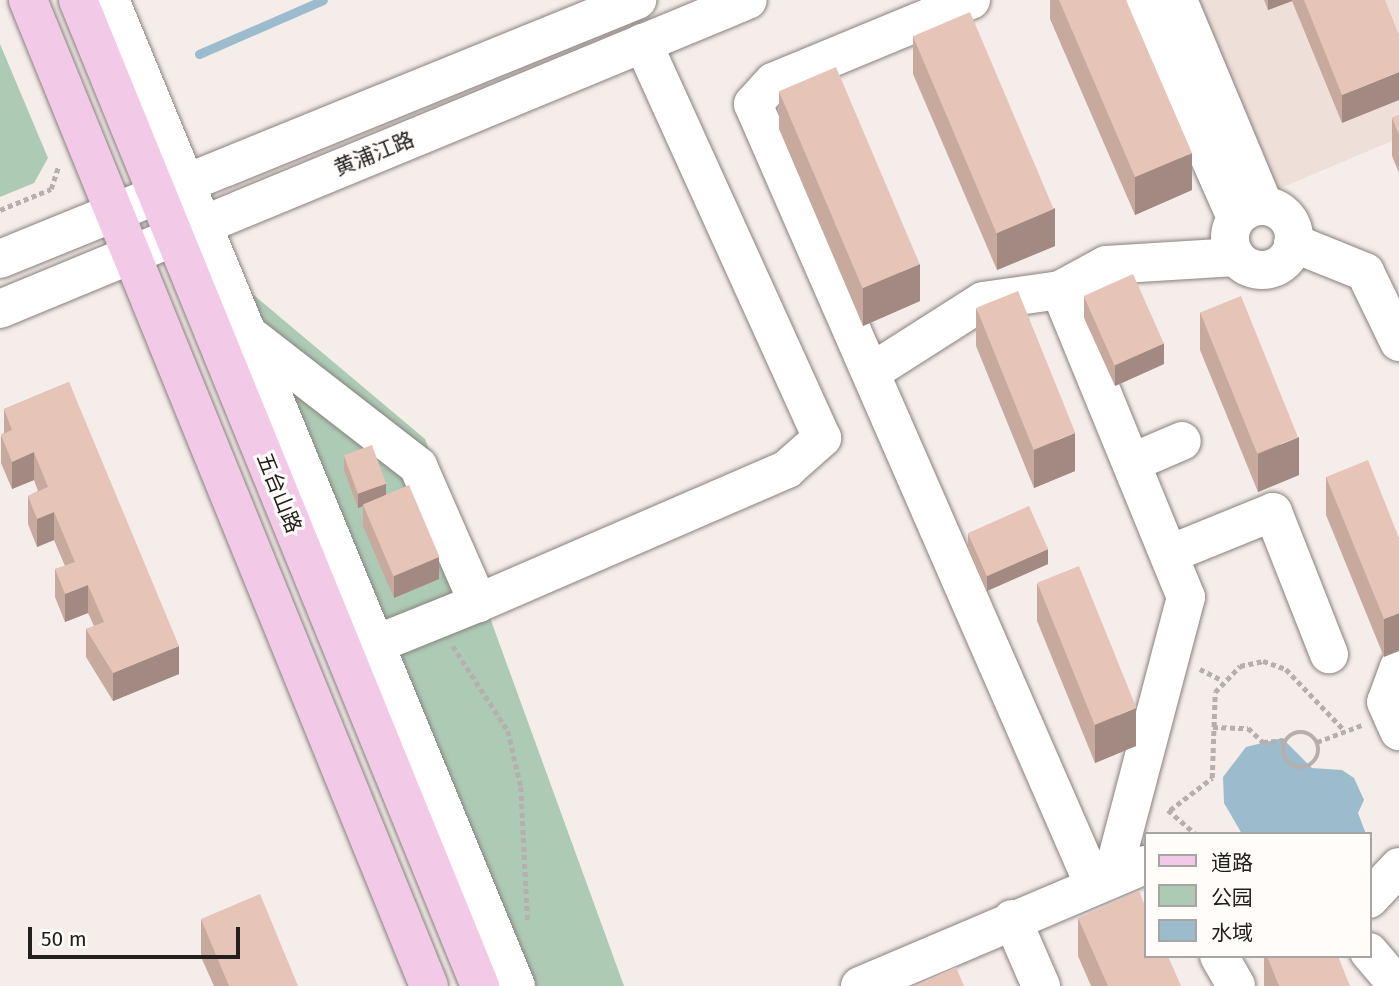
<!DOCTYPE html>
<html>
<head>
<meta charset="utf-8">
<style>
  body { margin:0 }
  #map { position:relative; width:1399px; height:986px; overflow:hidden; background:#f5edea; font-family:"Fira Sans","Noto Sans SC",sans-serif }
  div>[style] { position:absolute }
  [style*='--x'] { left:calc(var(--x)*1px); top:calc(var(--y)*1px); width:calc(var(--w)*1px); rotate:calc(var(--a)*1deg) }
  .built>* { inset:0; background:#efdfd9 }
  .green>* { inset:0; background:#adcab5 }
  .water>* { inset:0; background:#9cbcce }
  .stream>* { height:9px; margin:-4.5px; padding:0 4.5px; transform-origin:4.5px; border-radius:4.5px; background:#9cbcce }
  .path>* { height:4.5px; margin-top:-2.25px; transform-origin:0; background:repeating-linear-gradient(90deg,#b6afad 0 5px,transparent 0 8.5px) }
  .path>.ring { margin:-2.25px; padding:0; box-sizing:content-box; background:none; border:4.5px solid #b6afad; border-radius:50% }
  .roads { filter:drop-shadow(0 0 2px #88817f) drop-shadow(0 0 2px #88817f) }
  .minor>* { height:38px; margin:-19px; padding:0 19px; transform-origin:19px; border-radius:19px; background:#fff }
  .minor>.ring { margin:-19px; padding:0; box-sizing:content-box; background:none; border:38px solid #fff; border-radius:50% }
  .major>* { height:38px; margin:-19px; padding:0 19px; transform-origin:19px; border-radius:19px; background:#f2cae7 }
  .wall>* { inset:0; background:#c7a99e; transform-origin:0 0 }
  .shaded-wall>* { inset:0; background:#a28981 }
  .building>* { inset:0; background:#e7c4b8; transform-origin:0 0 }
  span { translate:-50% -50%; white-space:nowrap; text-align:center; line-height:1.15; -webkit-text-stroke:6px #fffcfa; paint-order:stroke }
  .street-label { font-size:21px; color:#22201f }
  .legend { position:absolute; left:1144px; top:832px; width:228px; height:126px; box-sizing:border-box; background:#fffcfa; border:2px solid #a7a4a2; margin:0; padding:9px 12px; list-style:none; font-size:21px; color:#22201f }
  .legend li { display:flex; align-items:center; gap:14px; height:35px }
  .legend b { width:35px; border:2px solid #a7a4a2 }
  .scale { position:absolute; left:28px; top:927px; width:212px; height:32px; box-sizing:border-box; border:4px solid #22201f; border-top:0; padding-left:9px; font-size:21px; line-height:24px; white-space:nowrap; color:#22201f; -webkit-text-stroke:5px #fffcfa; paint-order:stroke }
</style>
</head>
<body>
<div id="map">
  <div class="built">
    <div style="clip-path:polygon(1195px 0,1399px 0,1399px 138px,1276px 190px)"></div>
  </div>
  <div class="green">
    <div style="clip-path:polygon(0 44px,48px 158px,34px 183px,0 197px)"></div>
    <div style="clip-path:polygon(250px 292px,425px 439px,624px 986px,534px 986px)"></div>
  </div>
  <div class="water">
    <div style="clip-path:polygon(1282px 738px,1312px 768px,1342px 770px,1354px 778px,1364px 800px,1358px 813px,1366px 834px,1242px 834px,1224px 803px,1223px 777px,1246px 747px)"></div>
  </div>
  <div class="stream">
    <div style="--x:199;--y:54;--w:135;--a:-23.5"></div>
  </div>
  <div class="path">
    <div style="--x:0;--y:210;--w:55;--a:-22.4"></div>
    <div style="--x:51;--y:189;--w:23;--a:-72"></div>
    <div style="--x:453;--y:646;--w:101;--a:57.1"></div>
    <div style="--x:508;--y:731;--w:57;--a:76.9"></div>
    <div style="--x:521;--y:787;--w:136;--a:87.1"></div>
    <div style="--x:1200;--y:669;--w:25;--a:27"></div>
    <div style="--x:1213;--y:727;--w:35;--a:2"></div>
    <div style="--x:1248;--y:728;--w:21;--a:43"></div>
    <div style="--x:1263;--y:742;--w:21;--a:-5"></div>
    <div class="ring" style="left:1283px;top:732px;width:31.5px;height:31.5px"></div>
    <div style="--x:1317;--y:742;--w:48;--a:-20.7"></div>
    <div style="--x:1168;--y:810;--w:37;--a:41"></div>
    <div style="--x:1170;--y:810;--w:53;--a:-37.3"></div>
    <div style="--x:1212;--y:778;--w:86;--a:-88"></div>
    <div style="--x:1215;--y:692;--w:36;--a:-46"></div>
    <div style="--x:1240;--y:666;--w:24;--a:-12"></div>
    <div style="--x:1263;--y:661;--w:24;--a:19"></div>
    <div style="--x:1286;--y:669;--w:84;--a:46.4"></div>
  </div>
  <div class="roads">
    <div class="minor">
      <div style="--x:110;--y:0;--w:1066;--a:67.62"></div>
      <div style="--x:971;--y:0;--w:214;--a:157.5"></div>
      <div style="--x:773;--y:82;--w:30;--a:132"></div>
      <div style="--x:753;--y:104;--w:850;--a:66.42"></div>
      <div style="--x:1140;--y:0;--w:238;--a:66.2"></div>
      <div style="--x:1178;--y:0;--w:223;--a:67.3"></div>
      <div class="ring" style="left:1230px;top:206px;width:26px;height:26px"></div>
      <div style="--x:1293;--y:243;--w:78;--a:21.9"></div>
      <div style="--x:1365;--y:272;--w:78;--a:64.1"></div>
      <div style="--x:0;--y:259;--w:688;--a:-22.13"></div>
      <div style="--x:1060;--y:290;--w:332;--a:67.7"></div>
      <div style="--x:1186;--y:597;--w:286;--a:104.8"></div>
      <div style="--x:0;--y:309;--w:809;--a:-22.45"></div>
      <div style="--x:253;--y:338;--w:209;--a:37.8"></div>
      <div style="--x:418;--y:466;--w:150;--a:66.3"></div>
      <div style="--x:478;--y:603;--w:134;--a:158"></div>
      <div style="--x:873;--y:371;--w:130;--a:-32.5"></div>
      <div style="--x:983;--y:301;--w:78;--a:-8.1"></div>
      <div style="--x:1060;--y:290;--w:52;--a:-28.5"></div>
      <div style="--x:1106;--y:265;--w:130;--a:-3.5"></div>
      <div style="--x:1133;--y:462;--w:53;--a:-23.2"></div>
      <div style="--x:1172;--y:553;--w:109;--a:-22.1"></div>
      <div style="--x:1273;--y:512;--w:153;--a:68.5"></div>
      <div style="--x:478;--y:603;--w:337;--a:-23.4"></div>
      <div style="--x:787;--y:469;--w:47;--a:-41.5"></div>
      <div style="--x:822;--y:438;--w:434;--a:-114.4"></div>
      <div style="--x:1399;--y:667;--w:37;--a:110"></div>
      <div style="--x:1386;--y:702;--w:32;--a:66"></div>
      <div style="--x:1369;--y:899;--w:44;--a:-46.8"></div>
      <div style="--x:1012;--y:919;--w:73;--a:66.6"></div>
      <div style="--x:1369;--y:952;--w:45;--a:49.5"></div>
      <div style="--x:1219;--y:956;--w:34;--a:60"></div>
      <div style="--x:860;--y:986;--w:310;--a:-23"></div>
    </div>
    <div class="major">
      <div style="--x:28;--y:0;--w:1064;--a:67.87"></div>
      <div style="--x:78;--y:0;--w:1065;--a:67.82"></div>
    </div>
  </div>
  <div class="wall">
    <div style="clip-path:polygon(1050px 0,1126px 0,1192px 190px,1135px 215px,1050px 19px)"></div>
    <div style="clip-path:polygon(1264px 0,1385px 0,1342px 123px,1292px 1px,1268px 10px)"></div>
    <div style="clip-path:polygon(913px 36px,1055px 246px,997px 270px,913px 74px)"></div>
    <div style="clip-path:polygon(779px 92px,920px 301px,863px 326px,779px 129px)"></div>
    <div style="clip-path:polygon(1399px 115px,1399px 173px,1392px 156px,1392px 118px)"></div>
    <div style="clip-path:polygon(1084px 296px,1164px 364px,1115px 386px,1084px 318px)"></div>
    <div style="clip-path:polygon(976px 308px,1075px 471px,1034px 488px,976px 346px)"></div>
    <div style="clip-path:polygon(1200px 312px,1299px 475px,1258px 492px,1200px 350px)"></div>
    <div style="clip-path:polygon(69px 382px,179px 674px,113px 701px,86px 657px,86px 629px,94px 626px,88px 613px,65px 622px,55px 597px,55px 569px,65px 566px,54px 540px,37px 547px,28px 524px,28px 496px,38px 491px,34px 480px,12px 489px,1px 463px,1px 435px,4px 433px,4px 409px)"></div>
    <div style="clip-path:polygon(344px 455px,386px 495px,439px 579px,394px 598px,363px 526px,363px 506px,358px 508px,344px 470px)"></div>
    <div style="clip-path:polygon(1326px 477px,1399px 538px,1384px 657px,1326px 515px)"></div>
    <div style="clip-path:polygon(968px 533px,1048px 564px,987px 591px,968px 548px)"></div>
    <div style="clip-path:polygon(1037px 583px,1136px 746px,1095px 763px,1037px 621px)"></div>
    <div style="clip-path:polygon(1078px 918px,1181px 986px,1091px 986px,1078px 956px)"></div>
    <div style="clip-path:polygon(201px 919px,298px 986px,214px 986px,201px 957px)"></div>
    <div style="left:1264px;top:956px;width:74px;height:30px"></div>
  </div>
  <div class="shaded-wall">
    <div style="clip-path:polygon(1268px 0,1292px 0,1292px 1px,1268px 10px)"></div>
    <div style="clip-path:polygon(1399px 72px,1399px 100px,1342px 123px,1342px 95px)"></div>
    <div style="clip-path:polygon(1192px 153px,1192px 190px,1135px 215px,1135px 177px)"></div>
    <div style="clip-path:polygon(1055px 208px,1055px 246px,997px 270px,997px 233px)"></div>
    <div style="clip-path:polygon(920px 264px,920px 301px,863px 326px,863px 288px)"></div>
    <div style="clip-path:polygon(1164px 343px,1164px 364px,1115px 386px,1115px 365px)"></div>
    <div style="clip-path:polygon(1075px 433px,1075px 471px,1034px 488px,1034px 450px)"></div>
    <div style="clip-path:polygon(1299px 437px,1299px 475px,1258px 492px,1258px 454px)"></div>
    <div style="clip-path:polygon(34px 452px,34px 480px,12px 489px,12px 462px)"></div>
    <div style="clip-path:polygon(386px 484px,386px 499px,363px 504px,363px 506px,358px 508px,358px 493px)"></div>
    <div style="clip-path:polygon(54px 512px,54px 540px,37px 547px,37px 519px)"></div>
    <div style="clip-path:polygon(1048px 549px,1048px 564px,987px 591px,987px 576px)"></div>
    <div style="clip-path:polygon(439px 557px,439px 579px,394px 598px,394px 576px)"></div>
    <div style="clip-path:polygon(88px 585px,88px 613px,65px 622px,65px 594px)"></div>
    <div style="clip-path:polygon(1399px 613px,1399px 651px,1384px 657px,1384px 619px)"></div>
    <div style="clip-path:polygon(179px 646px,179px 674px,113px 701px,113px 673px)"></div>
    <div style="clip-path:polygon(1136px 708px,1136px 746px,1095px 763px,1095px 725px)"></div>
  </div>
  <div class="building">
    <div style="clip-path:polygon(1059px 0,1126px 0,1192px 153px,1135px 177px)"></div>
    <div style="clip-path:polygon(1304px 0,1385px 0,1399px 35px,1399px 72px,1342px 95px)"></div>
    <div style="left:970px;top:12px;width:214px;height:62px;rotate:67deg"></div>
    <div style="left:836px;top:67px;width:214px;height:62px;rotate:67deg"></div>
    <div style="clip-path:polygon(1399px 115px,1399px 135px,1392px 118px)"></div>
    <div style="left:1133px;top:274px;width:76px;height:54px;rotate:66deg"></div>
    <div style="left:1018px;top:291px;width:153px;height:45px;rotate:68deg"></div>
    <div style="left:1241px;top:296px;width:152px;height:44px;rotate:68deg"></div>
    <div style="clip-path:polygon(69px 382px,179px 646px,113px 673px,86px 629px,104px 622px,88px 585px,65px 594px,55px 569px,75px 562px,54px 512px,37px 519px,28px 496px,48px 487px,34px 452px,12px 462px,1px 435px,12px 430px,4px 409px)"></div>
    <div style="left:372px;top:445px;width:41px;height:30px;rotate:70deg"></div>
    <div style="clip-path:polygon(1368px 460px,1399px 538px,1399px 613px,1384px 619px,1326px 477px)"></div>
    <div style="left:409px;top:485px;width:78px;height:50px;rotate:67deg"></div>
    <div style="left:1029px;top:506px;width:47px;height:67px;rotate:66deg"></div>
    <div style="left:1079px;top:566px;width:153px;height:45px;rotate:68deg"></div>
    <div style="clip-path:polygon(1139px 891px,1145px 906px,1145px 956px,1168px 956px,1181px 986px,1108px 986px,1078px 918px)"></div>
    <div style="clip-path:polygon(260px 894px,298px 986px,229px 986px,201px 919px)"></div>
    <div style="clip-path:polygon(1267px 956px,1338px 956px,1350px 986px,1279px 986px)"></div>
    <div style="clip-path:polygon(956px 967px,964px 986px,914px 986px)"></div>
  </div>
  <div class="street-label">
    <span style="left:374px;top:154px;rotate:-22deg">黄浦江路</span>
    <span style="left:279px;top:493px;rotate:68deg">五台山路</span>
  </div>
  <ul class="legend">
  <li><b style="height:9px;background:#f2cae7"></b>道路</li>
  <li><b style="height:19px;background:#adcab5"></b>公园</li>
  <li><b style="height:19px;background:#9cbcce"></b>水域</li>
  </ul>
  <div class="scale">50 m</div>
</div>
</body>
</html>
